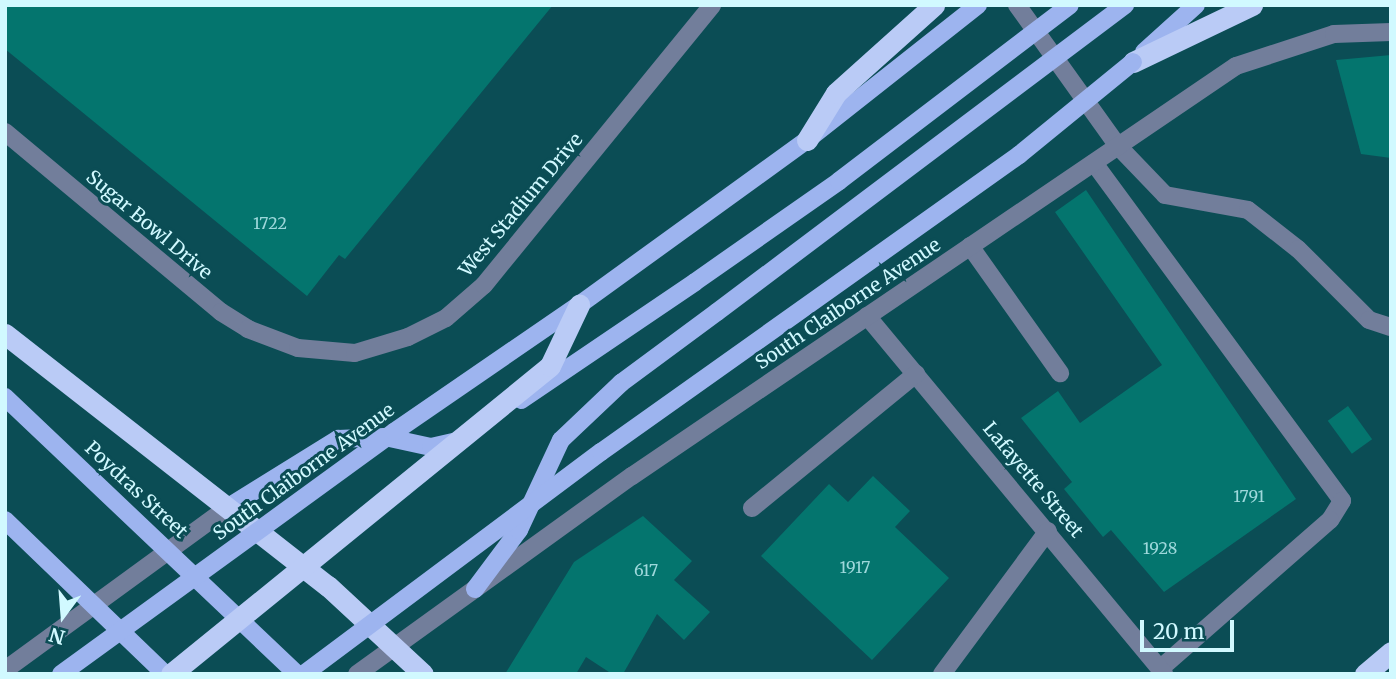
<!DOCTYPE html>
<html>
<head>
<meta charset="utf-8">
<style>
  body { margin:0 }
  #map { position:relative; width:1396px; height:679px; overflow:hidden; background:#0b4d55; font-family:Merriweather,serif }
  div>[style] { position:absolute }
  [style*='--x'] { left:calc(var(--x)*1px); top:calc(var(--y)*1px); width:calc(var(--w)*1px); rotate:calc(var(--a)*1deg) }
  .building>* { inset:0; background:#04756e; transform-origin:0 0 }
  .minor>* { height:18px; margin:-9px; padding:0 9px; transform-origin:9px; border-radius:9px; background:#727e9b }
  .major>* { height:18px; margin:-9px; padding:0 9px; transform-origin:9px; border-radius:9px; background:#9db4ef }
  .highway>* { height:21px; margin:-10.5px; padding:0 10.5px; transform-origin:10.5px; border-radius:10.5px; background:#bacbf6 }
  .major-bridge>* { height:18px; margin:-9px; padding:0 9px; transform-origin:9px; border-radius:9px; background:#9db4ef }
  .highway-bridge>* { height:21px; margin:-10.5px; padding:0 10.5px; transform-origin:10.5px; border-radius:10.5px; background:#bacbf6 }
  span { translate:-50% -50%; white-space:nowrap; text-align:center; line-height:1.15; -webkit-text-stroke:6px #0b4d55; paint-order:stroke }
  .number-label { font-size:16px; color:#9ed8db }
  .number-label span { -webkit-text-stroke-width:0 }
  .street-label { font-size:19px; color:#d1f9ff }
  .frame { position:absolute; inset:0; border:7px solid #d1f9ff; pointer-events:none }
  .north { position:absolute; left:28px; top:581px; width:70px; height:70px; -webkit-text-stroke:5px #0b4d55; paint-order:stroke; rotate:196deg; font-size:19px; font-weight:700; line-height:28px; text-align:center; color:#d1f9ff }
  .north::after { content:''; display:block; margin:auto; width:24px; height:32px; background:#d1f9ff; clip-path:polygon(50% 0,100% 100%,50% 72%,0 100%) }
  .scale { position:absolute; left:1140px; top:620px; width:94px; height:32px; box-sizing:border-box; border:4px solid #d1f9ff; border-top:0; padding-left:9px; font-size:21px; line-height:24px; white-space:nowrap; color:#d1f9ff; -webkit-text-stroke:5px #0b4d55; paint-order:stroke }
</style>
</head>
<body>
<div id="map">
  <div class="building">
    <div style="clip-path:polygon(5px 5px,553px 5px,345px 259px,339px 255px,307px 296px,5px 49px)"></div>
    <div style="clip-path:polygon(1391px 55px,1391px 158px,1361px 154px,1336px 60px)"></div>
    <div style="clip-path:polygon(1086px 190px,1296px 499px,1164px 592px,1111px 530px,1103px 537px,1064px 489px,1072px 482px,1021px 418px,1058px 391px,1080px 423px,1162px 365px,1055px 212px)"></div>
    <div style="left:1348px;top:406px;width:41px;height:25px;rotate:54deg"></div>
    <div style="clip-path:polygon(873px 476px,910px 511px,895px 527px,949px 578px,872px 660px,761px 556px,829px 484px,848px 502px)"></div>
    <div style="clip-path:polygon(643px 516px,692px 561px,674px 580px,710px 612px,684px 640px,657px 614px,623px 674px,612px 674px,586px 657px,576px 674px,505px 674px,574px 562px)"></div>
  </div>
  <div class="minor">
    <div style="--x:1017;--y:5;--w:173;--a:54.4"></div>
    <div style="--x:1118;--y:146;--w:68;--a:46.2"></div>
    <div style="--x:1165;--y:195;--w:84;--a:10.2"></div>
    <div style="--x:1248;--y:210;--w:63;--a:38"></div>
    <div style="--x:1298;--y:249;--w:100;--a:45"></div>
    <div style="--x:1369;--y:320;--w:23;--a:18"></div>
    <div style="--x:5;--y:132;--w:281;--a:39.8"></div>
    <div style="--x:221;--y:312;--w:32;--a:32"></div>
    <div style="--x:248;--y:329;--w:53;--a:20.8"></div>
    <div style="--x:298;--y:348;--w:57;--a:5"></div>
    <div style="--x:355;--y:353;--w:55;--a:-16.8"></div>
    <div style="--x:408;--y:337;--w:42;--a:-26.6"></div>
    <div style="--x:446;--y:318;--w:50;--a:-41"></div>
    <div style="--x:484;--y:285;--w:361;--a:-50.8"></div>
    <div style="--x:1094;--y:163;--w:419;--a:53.7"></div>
    <div style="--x:1342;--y:501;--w:22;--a:122"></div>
    <div style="--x:1330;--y:520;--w:226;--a:138.8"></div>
    <div style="--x:970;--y:246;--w:156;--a:54.7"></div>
    <div style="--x:867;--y:316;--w:465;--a:50.3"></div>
    <div style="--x:752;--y:508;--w:212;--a:-39.3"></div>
    <div style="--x:5;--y:670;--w:275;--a:-36.1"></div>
    <div style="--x:357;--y:674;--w:339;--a:-35.8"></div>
    <div style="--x:632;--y:476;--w:730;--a:-34.17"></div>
    <div style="--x:1236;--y:66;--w:103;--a:-18.1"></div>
    <div style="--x:1334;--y:34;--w:57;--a:-2"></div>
    <div style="--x:942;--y:674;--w:178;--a:-53.5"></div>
  </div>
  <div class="major">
    <div style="--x:1144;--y:52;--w:70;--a:-42.1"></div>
    <div style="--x:579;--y:305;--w:281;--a:-35.9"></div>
    <div style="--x:807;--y:140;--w:218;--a:-38.3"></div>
    <div style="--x:5;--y:397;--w:402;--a:43.5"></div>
    <div style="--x:521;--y:400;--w:210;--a:-34.1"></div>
    <div style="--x:227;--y:508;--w:131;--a:-31.9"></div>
    <div style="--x:338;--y:439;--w:47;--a:-2.4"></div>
    <div style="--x:385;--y:437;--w:47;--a:12.3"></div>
    <div style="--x:431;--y:447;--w:27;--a:-13"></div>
    <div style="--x:5;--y:520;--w:222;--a:43.9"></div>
    <div style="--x:475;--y:589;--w:74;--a:-53.3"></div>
    <div style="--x:519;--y:530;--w:99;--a:-65"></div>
    <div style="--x:561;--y:440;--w:83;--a:-43.5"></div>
    <div style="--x:621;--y:383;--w:119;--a:-36.5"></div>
  </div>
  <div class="highway">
    <div style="--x:1133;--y:62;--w:132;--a:-25.6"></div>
    <div style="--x:807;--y:140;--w:55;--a:-58.3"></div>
    <div style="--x:836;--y:93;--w:132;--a:-41.9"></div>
    <div style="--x:5;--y:334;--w:410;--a:38"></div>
    <div style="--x:328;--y:586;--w:129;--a:42.8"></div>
    <div style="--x:1365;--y:674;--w:34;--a:-40"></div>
  </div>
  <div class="major-bridge">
    <div style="--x:695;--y:282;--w:176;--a:-35"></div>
    <div style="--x:839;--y:181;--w:290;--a:-37.3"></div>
    <div style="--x:717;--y:312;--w:511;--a:-36.96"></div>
    <div style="--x:61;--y:674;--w:412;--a:-36"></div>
    <div style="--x:394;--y:432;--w:224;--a:-34.5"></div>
    <div style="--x:304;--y:674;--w:371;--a:-36.8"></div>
    <div style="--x:601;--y:452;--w:513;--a:-35.39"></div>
    <div style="--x:1019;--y:155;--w:147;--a:-39.2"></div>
  </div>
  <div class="highway-bridge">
    <div style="--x:171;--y:674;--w:488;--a:-39.1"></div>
    <div style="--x:550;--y:366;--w:68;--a:-64.6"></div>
  </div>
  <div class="number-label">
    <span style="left:270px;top:223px">1722</span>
    <span style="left:1249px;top:496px">1791</span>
    <span style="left:1160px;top:548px">1928</span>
    <span style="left:855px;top:567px">1917</span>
    <span style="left:646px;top:570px">617</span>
  </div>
  <div class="street-label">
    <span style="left:521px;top:205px;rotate:-50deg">West Stadium Drive</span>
    <span style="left:149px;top:225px;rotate:40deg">Sugar Bowl Drive</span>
    <span style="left:848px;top:304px;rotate:-34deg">South Claiborne Avenue</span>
    <span style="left:304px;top:472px;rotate:-36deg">South Claiborne Avenue</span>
    <span style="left:1033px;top:480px;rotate:50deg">Lafayette Street</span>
    <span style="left:136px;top:490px;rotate:43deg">Poydras Street</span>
  </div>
  <div class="frame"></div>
  <div class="north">N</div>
  <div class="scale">20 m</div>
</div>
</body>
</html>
